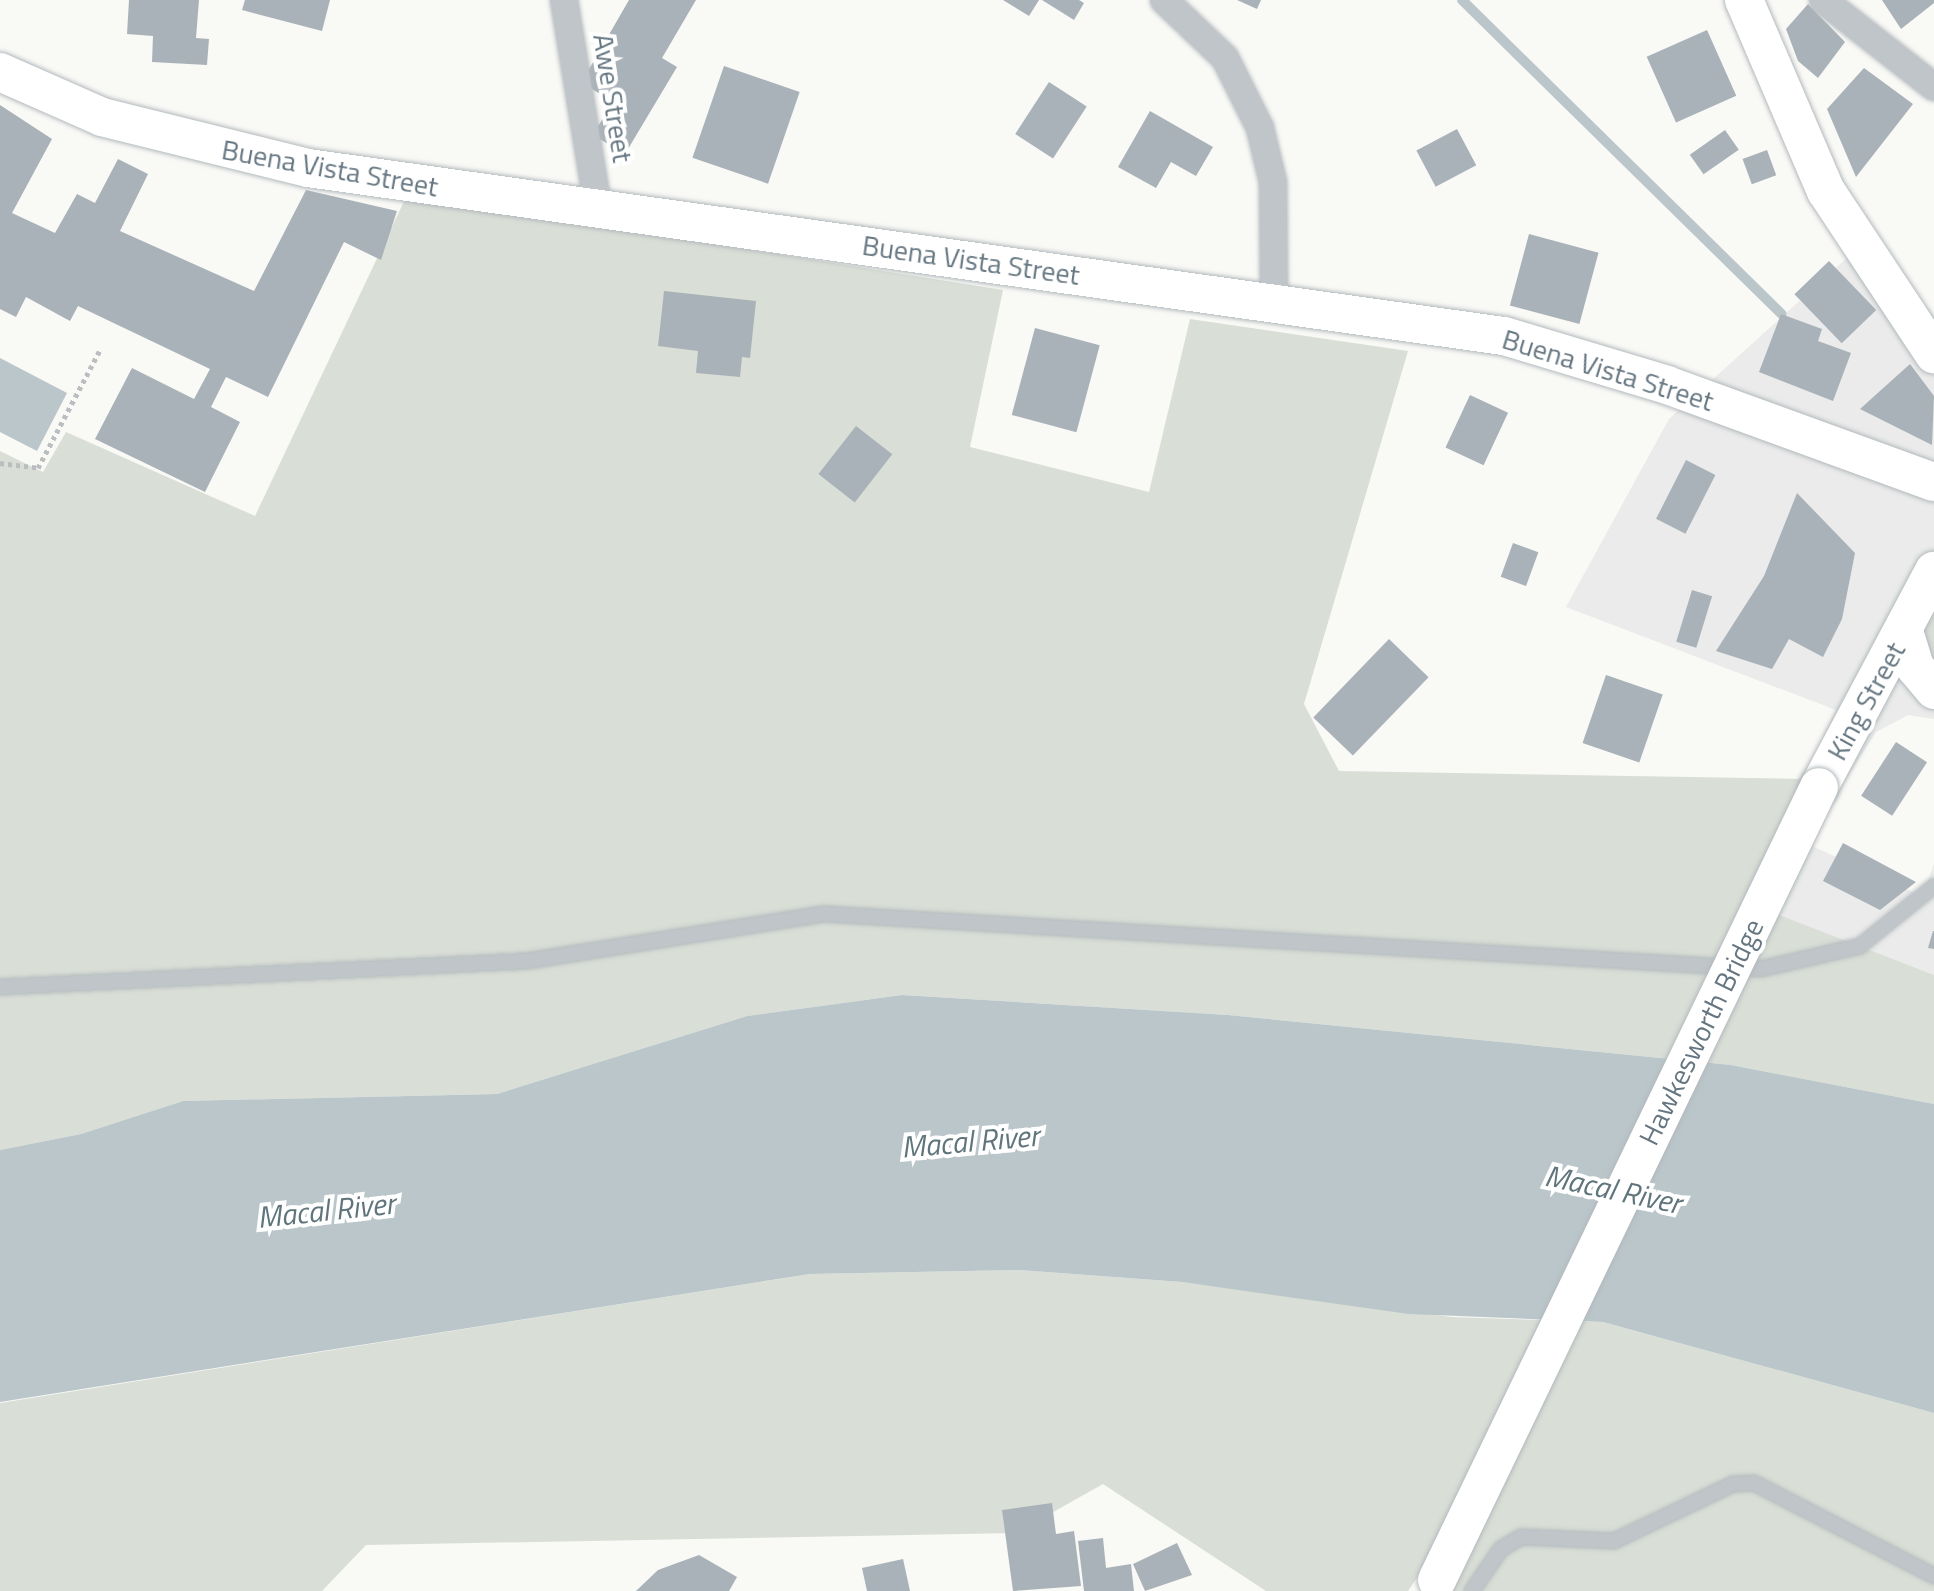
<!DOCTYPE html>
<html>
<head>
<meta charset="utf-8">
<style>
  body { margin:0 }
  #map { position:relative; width:1934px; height:1591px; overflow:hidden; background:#f9f9f6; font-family:"Titillium Web",sans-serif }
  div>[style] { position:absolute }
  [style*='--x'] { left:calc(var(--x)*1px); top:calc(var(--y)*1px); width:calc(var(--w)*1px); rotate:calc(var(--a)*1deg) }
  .built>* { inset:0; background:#eaebea }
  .green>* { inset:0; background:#d9ded6 }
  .water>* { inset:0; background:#bac6ca }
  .stream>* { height:10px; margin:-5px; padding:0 5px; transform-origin:5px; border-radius:5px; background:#bac6ca }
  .building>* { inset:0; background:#a9b2b8; transform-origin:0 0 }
  .path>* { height:5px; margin-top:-2.5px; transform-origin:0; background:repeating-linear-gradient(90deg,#bbbec1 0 4px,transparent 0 8px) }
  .roads { filter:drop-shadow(0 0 2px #b3b9bd) drop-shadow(0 0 2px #b3b9bd) }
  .service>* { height:14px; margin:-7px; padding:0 7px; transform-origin:7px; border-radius:7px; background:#c0c5c9 }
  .minor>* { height:26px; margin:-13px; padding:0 13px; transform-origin:13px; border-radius:13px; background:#c0c5c9 }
  .secondary>* { height:38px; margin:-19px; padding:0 19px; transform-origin:19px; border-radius:19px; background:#fff }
  .bridges { filter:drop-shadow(0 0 2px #b3b9bd) drop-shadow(0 0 2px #b3b9bd) }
  .secondary-bridge>* { height:38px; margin:-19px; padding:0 19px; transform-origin:19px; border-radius:19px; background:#fff }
  span { translate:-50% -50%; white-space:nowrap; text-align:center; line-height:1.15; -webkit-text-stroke:8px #fff; paint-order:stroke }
  .street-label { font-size:28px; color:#657681 }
  .water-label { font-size:30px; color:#5f757b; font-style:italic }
</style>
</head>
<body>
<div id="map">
  <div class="built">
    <div style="clip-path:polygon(1869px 238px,1934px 317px,1934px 719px,1908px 715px,1876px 732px,1836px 796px,1803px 779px,1836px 710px,1566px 607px,1669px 419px)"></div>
    <div style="clip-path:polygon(1812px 846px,1922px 896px,1934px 864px,1934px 975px,1778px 916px)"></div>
  </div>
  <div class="green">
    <div style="clip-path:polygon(407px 195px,1003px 290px,970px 447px,1149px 492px,1190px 319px,1408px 351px,1304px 704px,1339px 771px,1803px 779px,1836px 796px,1779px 915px,1934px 975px,1934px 1104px,1731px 1065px,1228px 1015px,902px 995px,747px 1016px,497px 1094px,183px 1101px,81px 1134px,0 1150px,0 451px,43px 472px,66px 432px,255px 516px)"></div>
    <div style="clip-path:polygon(1934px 609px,1934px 691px,1914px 635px)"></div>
    <div style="clip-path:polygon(1019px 1270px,1182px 1282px,1451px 1317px,1603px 1322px,1934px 1413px,1934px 1591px,1452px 1591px,1421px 1572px,1408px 1591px,1266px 1591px,1103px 1484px,1016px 1533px,366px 1545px,322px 1591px,0 1591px,0 1403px,810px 1274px)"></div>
  </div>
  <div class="water">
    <div style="clip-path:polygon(0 358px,67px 393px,37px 451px,0 432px)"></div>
    <div style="clip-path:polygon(902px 995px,1228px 1015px,1731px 1065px,1934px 1104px,1934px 1413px,1603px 1322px,1409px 1314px,1182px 1282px,1019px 1270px,810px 1274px,0 1402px,0 1150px,81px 1134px,183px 1101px,497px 1094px,747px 1016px)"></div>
  </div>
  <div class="stream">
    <div style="--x:1462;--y:0;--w:448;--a:44.5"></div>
  </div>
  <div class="building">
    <div style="clip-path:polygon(129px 0,199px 0,196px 38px,209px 39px,207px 65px,152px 62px,153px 36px,127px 34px)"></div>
    <div style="clip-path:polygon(245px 0,330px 0,322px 31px,242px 10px)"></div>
    <div style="clip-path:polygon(629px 0,696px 0,662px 58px,677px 67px,625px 154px,593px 135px,613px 101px,581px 83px)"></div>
    <div style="clip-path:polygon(1003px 0,1039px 0,1029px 16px)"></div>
    <div style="clip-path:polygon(1042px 0,1079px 0,1084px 3px,1074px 20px)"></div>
    <div style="clip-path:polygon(1237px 0,1261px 0,1257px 9px)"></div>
    <div style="clip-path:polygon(1882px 0,1934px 0,1934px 3px,1901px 29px)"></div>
    <div style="clip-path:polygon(1808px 4px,1845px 42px,1818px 78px,1798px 61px,1786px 29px)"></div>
    <div style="left:1707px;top:30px;width:72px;height:66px;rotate:66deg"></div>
    <div style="left:724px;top:66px;width:80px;height:97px;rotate:19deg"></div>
    <div style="clip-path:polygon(1864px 68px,1913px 104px,1856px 177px,1827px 109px)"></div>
    <div style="left:1049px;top:82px;width:45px;height:62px;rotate:33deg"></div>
    <div style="clip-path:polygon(0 105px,52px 139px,12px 213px,55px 233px,77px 194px,95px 203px,118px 159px,148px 174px,120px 231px,254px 291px,306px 190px,397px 211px,381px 260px,344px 242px,268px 397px,226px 377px,211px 407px,240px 422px,205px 492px,95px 439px,132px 368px,194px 399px,210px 369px,78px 306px,70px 321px,26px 297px,16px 317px,0 309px)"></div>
    <div style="clip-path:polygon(1150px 111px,1213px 147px,1196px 176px,1171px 162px,1156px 188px,1118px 167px)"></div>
    <div style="left:1457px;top:129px;width:41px;height:46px;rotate:62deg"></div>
    <div style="left:1725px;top:130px;width:24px;height:43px;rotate:55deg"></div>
    <div style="left:1767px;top:150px;width:27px;height:26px;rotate:70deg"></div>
    <div style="left:1529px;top:234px;width:72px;height:74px;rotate:15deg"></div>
    <div style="left:1829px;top:261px;width:68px;height:48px;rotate:46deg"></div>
    <div style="clip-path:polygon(664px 291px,756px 301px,750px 358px,742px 357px,740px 377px,696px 373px,698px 351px,658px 346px)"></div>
    <div style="clip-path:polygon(1781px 314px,1822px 329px,1818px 341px,1851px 353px,1833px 401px,1759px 372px)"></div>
    <div style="left:1035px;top:328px;width:67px;height:90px;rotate:15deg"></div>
    <div style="clip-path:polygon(1910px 364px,1934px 396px,1932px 445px,1860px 409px)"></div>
    <div style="left:1470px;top:395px;width:42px;height:58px;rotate:25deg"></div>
    <div style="left:856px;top:426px;width:46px;height:61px;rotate:38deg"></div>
    <div style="left:1686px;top:460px;width:33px;height:66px;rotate:27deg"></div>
    <div style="clip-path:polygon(1797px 493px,1855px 553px,1842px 619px,1823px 657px,1789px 639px,1772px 669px,1716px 651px,1764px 576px)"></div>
    <div style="left:1513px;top:543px;width:27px;height:36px;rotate:20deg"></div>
    <div style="left:1692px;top:590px;width:21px;height:54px;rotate:17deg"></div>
    <div style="left:1389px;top:639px;width:55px;height:109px;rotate:44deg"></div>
    <div style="left:1606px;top:675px;width:60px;height:72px;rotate:19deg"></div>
    <div style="left:1896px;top:742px;width:37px;height:64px;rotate:33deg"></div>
    <div style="clip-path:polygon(1843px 843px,1916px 882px,1880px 910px,1823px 881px)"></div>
    <div style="clip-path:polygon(1933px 931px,1934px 931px,1934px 949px,1928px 948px)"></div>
    <div style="clip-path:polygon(1052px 1503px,1056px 1534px,1074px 1531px,1081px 1586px,1013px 1591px,1002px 1510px)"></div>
    <div style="clip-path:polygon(1103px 1538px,1106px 1568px,1131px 1564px,1134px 1591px,1084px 1591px,1078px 1541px)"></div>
    <div style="clip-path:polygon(1177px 1543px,1192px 1575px,1145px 1591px,1133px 1564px)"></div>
    <div style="clip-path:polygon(699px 1555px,737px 1577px,729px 1591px,636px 1591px,658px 1570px)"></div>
    <div style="clip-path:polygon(903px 1559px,910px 1591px,867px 1591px,862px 1568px)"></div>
  </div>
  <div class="path">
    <div style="--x:0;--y:463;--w:38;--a:7"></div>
    <div style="--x:38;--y:468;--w:133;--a:-62.3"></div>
  </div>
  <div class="roads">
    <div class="service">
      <div style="--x:0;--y:987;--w:528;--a:-2.82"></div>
      <div style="--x:527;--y:961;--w:302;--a:-9"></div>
      <div style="--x:825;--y:914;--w:938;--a:3.36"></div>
      <div style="--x:1761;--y:969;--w:102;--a:-13.1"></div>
      <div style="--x:1860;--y:946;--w:95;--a:-39"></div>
      <div style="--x:1472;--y:1591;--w:51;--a:-55.4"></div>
      <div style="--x:1501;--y:1549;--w:23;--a:-31"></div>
      <div style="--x:1521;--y:1537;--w:93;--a:2.5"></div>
      <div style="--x:1614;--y:1541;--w:132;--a:-25.6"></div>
      <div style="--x:1733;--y:1484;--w:21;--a:-3"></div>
      <div style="--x:1754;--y:1483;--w:203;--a:27.3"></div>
    </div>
    <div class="minor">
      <div style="--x:564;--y:0;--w:210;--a:80.7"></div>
      <div style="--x:1164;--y:0;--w:84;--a:43.6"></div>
      <div style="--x:1225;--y:58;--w:78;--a:63.4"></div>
      <div style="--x:1260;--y:128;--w:56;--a:76.5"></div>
      <div style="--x:1273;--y:182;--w:121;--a:89.5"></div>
      <div style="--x:1823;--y:0;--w:141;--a:38.1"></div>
    </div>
    <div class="secondary">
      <div style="--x:1744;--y:0;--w:208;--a:66.8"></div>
      <div style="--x:1826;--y:191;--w:196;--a:56.5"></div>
      <div style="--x:0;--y:72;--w:111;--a:23.8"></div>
      <div style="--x:102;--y:117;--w:212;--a:13.9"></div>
      <div style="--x:308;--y:168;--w:1208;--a:8"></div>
      <div style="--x:1504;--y:336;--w:170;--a:16.7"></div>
      <div style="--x:1667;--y:385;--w:284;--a:20"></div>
      <div style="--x:1904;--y:631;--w:38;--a:73"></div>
      <div style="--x:1915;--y:667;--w:30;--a:50"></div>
      <div style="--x:1819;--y:787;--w:245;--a:-62"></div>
    </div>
  </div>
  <div class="bridges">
    <div class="secondary-bridge">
      <div style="--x:1437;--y:1580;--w:880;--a:-64.28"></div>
    </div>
  </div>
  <div class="street-label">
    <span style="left:613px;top:98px;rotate:81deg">Awe Street</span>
    <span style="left:330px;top:168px;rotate:10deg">Buena Vista Street</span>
    <span style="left:971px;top:260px;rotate:8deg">Buena Vista Street</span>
    <span style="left:1608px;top:370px;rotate:17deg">Buena Vista Street</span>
    <span style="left:1866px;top:701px;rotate:-61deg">King Street</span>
    <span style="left:1701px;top:1032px;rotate:-64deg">Hawkesworth Bridge</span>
  </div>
  <div class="water-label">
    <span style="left:970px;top:1141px;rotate:-5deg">Macal River</span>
    <span style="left:1613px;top:1189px;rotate:12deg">Macal River</span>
    <span style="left:326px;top:1210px;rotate:-6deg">Macal River</span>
  </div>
</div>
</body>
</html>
